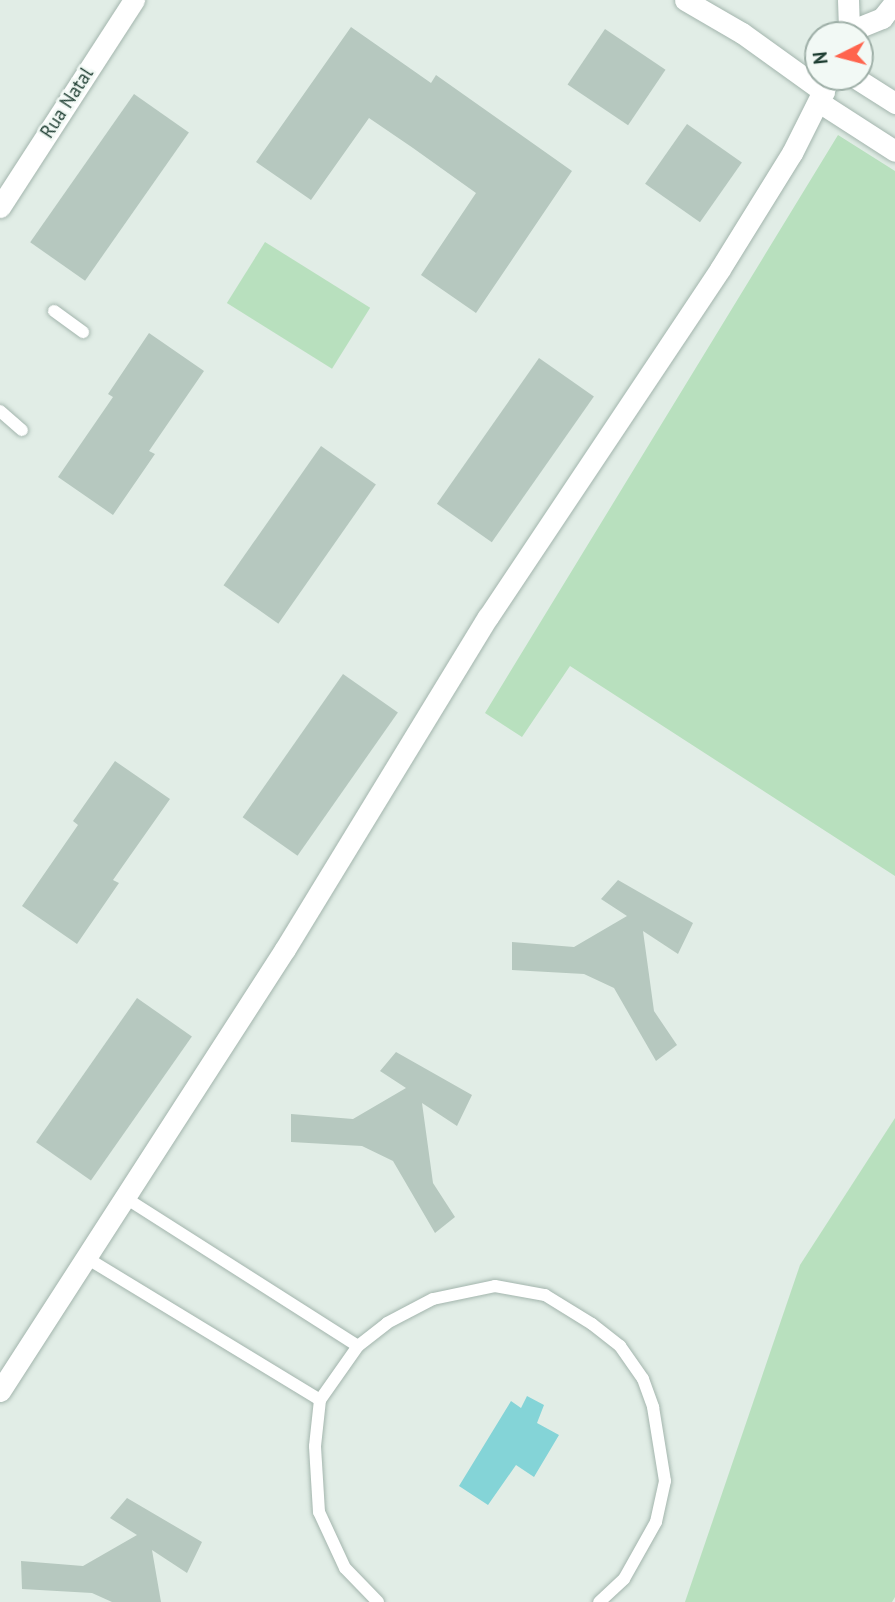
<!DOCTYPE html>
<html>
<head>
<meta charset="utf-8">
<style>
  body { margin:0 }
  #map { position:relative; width:895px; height:1602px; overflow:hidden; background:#e1ede6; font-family:"PT Sans",sans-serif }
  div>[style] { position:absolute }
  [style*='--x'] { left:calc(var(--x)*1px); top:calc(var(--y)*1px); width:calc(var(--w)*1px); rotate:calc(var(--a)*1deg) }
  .green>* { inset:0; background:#b8e0be; transform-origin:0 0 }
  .water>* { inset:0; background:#84d4d7 }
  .building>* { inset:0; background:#b6c8bf; transform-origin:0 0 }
  .roads { filter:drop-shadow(0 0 2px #a3b5ad) drop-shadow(0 0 2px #a3b5ad) }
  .lane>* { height:12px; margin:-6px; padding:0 6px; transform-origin:6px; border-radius:6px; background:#fff }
  .street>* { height:21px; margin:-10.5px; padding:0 10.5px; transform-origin:10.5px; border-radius:10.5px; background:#fff }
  span { translate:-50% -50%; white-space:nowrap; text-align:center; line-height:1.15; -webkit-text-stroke:5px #f2f9f5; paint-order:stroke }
  .street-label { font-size:19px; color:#1f3f33 }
  .north { position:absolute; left:804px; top:21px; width:70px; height:70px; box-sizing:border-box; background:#f2f9f5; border:2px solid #9eafa7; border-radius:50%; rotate:264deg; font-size:19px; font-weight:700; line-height:28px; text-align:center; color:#1f3f33 }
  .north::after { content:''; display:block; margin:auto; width:24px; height:32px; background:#ff644d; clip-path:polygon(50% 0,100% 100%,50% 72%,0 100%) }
</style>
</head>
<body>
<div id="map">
  <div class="green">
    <div style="clip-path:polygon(838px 135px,895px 171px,895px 876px,570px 666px,522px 737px,485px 713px)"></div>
    <div style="left:265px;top:242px;width:124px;height:72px;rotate:32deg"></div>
    <div style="clip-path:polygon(895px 1118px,895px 1597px,892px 1602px,685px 1602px,800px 1265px)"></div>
  </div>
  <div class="water">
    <div style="clip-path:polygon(527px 1396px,544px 1405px,537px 1423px,559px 1435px,534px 1477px,516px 1465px,488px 1505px,459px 1486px,511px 1401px,521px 1408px)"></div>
  </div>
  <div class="building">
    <div style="clip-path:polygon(351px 27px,431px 83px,436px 75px,572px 171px,476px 313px,421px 275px,476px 193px,413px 148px,369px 118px,311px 200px,256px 162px)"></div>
    <div style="left:605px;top:29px;width:73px;height:67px;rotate:34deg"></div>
    <div style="left:134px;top:94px;width:67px;height:181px;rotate:35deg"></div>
    <div style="left:687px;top:124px;width:67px;height:73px;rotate:35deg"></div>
    <div style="clip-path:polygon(149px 333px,204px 371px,149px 451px,155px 454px,113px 515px,58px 477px,113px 397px,108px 394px)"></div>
    <div style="left:539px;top:358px;width:67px;height:178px;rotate:35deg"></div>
    <div style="left:321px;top:446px;width:67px;height:170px;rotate:35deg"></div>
    <div style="left:343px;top:674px;width:67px;height:175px;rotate:35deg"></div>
    <div style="clip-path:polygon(115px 761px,170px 799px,113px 880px,119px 883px,77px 944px,22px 906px,78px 825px,73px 821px)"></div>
    <div style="clip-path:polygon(618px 880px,693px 923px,678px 954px,643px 931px,654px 1011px,677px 1045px,656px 1061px,614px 988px,584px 974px,512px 970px,512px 942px,574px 947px,627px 916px,601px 899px)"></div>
    <div style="left:137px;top:998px;width:67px;height:176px;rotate:35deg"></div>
    <div style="clip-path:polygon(396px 1052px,472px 1095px,457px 1126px,422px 1103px,433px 1183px,455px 1217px,435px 1233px,393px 1161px,362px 1146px,291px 1142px,291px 1114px,353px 1119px,406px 1088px,380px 1071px)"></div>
    <div style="clip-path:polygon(127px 1498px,202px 1542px,187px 1573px,152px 1550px,161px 1602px,112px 1602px,92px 1593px,22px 1589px,21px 1561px,83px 1566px,137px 1535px,110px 1518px)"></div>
  </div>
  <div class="roads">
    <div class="lane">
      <div style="--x:54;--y:311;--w:36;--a:36"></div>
      <div style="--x:0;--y:411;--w:29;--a:41"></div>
      <div style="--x:124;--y:1197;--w:277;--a:32.5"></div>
      <div style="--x:85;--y:1257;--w:275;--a:31.3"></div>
      <div style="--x:378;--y:1602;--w:47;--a:-134.1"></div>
      <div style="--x:345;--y:1568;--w:62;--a:-114.9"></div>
      <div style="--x:319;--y:1512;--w:66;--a:-93.5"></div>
      <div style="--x:315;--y:1446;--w:46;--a:-83.8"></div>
      <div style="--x:320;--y:1400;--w:66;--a:-54.9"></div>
      <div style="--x:358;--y:1346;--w:37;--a:-38"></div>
      <div style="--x:387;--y:1323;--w:52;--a:-27.6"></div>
      <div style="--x:433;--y:1299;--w:63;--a:-11.8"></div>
      <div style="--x:495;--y:1286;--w:51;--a:10.2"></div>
      <div style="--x:545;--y:1295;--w:55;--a:31.7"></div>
      <div style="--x:592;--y:1324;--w:36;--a:38"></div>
      <div style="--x:620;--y:1346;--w:40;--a:55.1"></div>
      <div style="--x:643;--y:1379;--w:30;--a:70"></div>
      <div style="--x:653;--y:1407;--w:75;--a:80.8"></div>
      <div style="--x:665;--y:1481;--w:42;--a:102.4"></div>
      <div style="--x:656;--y:1522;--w:65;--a:119.3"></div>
      <div style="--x:624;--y:1579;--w:34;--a:137"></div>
    </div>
    <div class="street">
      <div style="--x:685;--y:0;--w:66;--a:30.1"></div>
      <div style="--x:742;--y:33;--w:101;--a:35.7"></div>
      <div style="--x:848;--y:0;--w:35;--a:88"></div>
      <div style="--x:850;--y:31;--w:35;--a:-22"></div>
      <div style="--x:882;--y:18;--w:21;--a:-51"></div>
      <div style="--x:854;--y:77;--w:49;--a:32.4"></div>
      <div style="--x:819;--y:102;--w:90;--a:32.8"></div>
      <div style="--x:0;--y:207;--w:247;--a:-57.1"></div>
      <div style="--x:0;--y:1391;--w:526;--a:-57.19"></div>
      <div style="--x:285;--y:949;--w:389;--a:-58.6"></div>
      <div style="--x:488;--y:617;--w:418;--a:-56.3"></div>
      <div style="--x:720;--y:269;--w:137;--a:-58.2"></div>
      <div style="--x:792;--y:153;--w:85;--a:-63.4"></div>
    </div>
  </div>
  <div class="street-label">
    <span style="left:67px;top:103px;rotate:-57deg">Rua Natal</span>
  </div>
  <div class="north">N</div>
</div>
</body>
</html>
